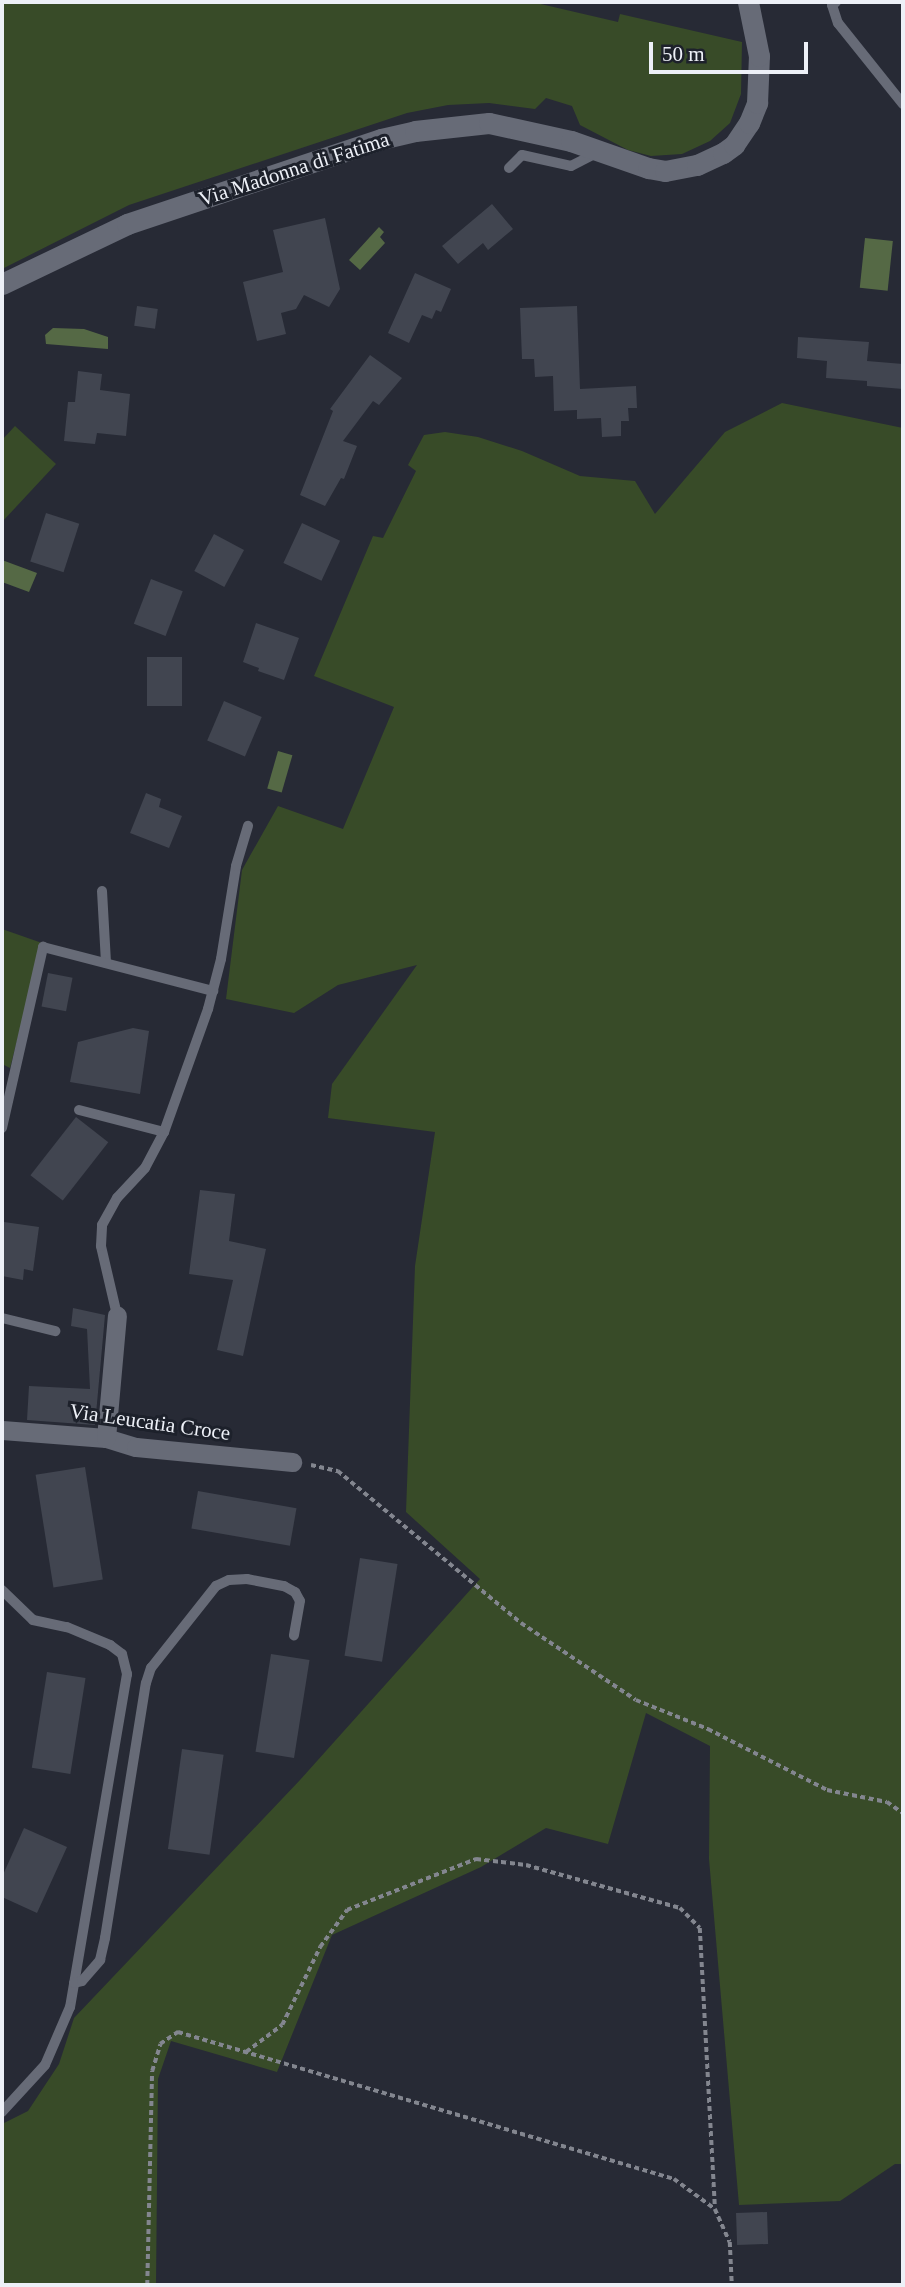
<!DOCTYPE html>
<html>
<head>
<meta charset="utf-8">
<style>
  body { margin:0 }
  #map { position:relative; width:905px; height:2287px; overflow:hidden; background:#272a35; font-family:Georgia,serif }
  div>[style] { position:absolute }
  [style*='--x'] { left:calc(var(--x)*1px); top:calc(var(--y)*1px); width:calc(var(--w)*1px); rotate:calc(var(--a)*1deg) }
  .green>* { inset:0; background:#384b28 }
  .water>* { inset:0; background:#556945; transform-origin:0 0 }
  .building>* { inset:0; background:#414550; transform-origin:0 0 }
  .path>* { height:3.5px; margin-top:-1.75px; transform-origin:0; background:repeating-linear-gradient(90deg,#83868f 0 5px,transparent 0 8.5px) }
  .lane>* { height:10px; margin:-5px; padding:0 5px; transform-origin:5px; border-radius:5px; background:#676b77 }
  .street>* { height:19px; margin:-9.5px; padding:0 9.5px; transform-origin:9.5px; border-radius:9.5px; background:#676b77 }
  .secondary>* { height:21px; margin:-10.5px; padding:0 10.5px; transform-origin:10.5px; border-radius:10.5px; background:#676b77 }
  span { translate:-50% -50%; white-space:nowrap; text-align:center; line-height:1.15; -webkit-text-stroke:6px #1d212b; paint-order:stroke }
  .street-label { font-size:21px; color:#edf0f7 }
  .frame { position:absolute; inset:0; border:4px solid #edf0f7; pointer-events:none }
  .scale { position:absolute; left:649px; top:42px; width:159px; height:32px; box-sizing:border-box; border:4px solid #edf0f7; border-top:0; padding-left:9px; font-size:21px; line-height:24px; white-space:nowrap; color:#edf0f7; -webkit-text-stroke:5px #1d212b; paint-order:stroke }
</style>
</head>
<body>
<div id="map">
  <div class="green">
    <div style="clip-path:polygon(2px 2px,532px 2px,618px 22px,620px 14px,742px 42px,741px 94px,730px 123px,710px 141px,682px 154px,651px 156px,628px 150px,580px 125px,572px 106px,546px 98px,535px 109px,489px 103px,448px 105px,407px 113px,129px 205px,2px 269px)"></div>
    <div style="clip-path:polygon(782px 403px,903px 428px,903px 2164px,895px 2164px,840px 2201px,739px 2205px,709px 1859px,710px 1746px,646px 1713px,608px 1844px,546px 1828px,481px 1867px,332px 1935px,277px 2072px,171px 2041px,158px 2079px,156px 2285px,2px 2285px,2px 2124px,28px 2111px,59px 2064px,74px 2018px,300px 1780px,480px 1579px,406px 1512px,415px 1266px,435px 1132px,328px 1118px,332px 1084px,417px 965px,338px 985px,294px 1013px,226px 999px,242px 870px,278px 806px,343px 829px,394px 707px,314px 676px,373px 536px,383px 538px,416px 471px,408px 465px,424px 435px,445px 432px,478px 437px,522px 451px,580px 476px,635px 481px,655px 514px,725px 432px)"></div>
    <div style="clip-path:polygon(15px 426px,56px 464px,2px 522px,2px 440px)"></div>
    <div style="clip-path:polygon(2px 929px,42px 943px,10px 1068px,2px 1064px)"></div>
  </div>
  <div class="water">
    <div style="clip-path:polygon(379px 227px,384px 232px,380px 237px,385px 243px,360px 270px,349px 260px)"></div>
    <div style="left:865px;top:238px;width:28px;height:50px;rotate:6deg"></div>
    <div style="clip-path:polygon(53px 328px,84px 329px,108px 337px,108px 349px,46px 344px,45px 335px)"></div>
    <div style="clip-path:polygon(2px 560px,37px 573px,29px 592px,2px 582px)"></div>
    <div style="left:278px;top:751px;width:15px;height:39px;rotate:16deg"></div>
  </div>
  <div class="building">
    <div style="clip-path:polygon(492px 204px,513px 229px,488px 250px,483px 243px,458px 264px,442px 246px)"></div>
    <div style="clip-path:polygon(325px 218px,340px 289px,329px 307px,304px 295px,296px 309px,281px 313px,286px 334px,257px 341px,243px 282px,283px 272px,273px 230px)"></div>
    <div style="clip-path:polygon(415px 273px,451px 289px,441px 312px,436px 310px,432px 319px,422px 315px,409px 343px,388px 333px)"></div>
    <div style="left:137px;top:306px;width:21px;height:20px;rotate:8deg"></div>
    <div style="clip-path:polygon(577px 306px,580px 389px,636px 386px,637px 408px,628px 408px,629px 421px,621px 421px,621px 436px,602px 437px,601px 418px,577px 419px,577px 410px,554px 411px,553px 376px,535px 377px,534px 359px,522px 359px,520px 308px)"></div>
    <div style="clip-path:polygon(798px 337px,869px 342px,867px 361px,903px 364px,903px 389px,867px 386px,867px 381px,826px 378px,827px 361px,797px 358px)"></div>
    <div style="clip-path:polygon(370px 355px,402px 378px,379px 405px,373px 401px,343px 441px,357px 446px,344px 479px,341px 478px,325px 506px,300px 495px,333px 411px,330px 409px)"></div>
    <div style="clip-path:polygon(78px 371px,102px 374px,100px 390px,130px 394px,126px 436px,97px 433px,95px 444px,64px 441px,68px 402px,75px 402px)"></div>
    <div style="left:46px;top:513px;width:35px;height:51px;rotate:18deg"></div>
    <div style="left:302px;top:523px;width:42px;height:44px;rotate:25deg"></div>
    <div style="left:214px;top:534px;width:34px;height:42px;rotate:28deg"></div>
    <div style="left:151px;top:579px;width:34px;height:48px;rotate:21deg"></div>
    <div style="clip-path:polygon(256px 623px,299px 638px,284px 680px,258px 671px,259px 668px,243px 662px)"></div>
    <div style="left:147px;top:657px;width:35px;height:49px"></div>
    <div style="left:224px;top:701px;width:41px;height:43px;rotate:23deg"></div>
    <div style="clip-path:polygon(146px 793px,161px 799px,159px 807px,182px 816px,169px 848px,130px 833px)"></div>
    <div style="left:48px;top:973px;width:25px;height:34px;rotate:11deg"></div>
    <div style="clip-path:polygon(133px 1028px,149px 1031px,140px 1094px,70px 1082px,78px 1042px)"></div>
    <div style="left:76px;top:1117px;width:41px;height:74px;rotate:38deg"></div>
    <div style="clip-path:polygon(200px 1190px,235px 1194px,229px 1241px,266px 1249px,243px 1356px,217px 1350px,233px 1280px,189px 1274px)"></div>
    <div style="clip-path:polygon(4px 1222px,39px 1227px,33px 1271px,24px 1269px,23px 1280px,2px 1276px)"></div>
    <div style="clip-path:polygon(73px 1308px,105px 1315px,95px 1425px,27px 1420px,29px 1386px,90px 1389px,87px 1329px,71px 1326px)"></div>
    <div style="left:85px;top:1467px;width:114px;height:50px;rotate:81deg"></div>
    <div style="left:198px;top:1491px;width:100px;height:38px;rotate:10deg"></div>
    <div style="left:360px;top:1558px;width:38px;height:99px;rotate:9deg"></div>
    <div style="left:271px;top:1654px;width:39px;height:99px;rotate:9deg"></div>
    <div style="left:47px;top:1672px;width:39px;height:97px;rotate:9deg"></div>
    <div style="left:182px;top:1749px;width:42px;height:101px;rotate:8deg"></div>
    <div style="clip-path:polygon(24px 1828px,67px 1847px,37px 1913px,2px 1897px,2px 1877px)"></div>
    <div style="left:767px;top:2212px;width:32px;height:31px;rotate:88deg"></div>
  </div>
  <div class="path">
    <div style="--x:311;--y:1465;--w:28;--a:13"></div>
    <div style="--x:338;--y:1471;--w:238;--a:39.7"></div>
    <div style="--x:521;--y:1623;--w:138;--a:33.8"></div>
    <div style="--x:636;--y:1700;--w:78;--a:21.9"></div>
    <div style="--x:708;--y:1729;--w:134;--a:27.1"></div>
    <div style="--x:827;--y:1790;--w:61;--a:11.3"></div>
    <div style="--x:887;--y:1802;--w:19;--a:35"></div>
    <div style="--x:246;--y:2052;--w:45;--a:-36.9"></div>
    <div style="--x:282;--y:2025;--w:87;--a:-64"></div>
    <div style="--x:320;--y:1947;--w:46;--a:-53.9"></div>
    <div style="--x:347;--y:1910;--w:139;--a:-21.6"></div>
    <div style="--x:476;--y:1859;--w:50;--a:6.8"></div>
    <div style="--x:526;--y:1865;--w:160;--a:15.6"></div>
    <div style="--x:680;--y:1908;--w:28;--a:45"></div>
    <div style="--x:700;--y:1928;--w:279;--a:86.9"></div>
    <div style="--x:147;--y:2285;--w:214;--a:-88.7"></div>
    <div style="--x:152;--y:2071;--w:28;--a:-73"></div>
    <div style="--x:160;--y:2044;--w:22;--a:-34"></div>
    <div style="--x:178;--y:2032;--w:517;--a:16.51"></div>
    <div style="--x:674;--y:2179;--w:51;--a:36.2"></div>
    <div style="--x:715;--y:2209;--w:36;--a:66"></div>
    <div style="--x:730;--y:2242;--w:43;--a:87.3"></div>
  </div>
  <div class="lane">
    <div style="--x:836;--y:2;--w:5;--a:143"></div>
    <div style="--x:832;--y:5;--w:19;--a:72"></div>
    <div style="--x:838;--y:23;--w:104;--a:51.3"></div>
    <div style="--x:509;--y:168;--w:18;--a:-45"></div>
    <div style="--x:522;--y:155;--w:50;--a:12.7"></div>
    <div style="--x:571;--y:166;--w:30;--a:-27"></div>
    <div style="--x:102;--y:891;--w:72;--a:86.8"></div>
    <div style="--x:79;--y:1110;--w:88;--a:14.5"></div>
    <div style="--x:2;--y:1128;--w:186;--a:-77.2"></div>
    <div style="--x:43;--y:947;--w:176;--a:14.5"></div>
    <div style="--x:117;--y:1315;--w:71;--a:-103.1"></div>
    <div style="--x:101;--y:1246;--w:21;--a:-87"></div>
    <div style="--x:102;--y:1225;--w:31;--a:-61"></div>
    <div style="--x:117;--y:1198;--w:41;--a:-47"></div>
    <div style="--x:145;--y:1168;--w:41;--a:-62.2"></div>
    <div style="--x:164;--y:1132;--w:131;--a:-70.3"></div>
    <div style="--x:208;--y:1009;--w:52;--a:-75.4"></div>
    <div style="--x:221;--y:959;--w:94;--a:-80.8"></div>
    <div style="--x:236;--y:866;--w:42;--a:-73.3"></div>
    <div style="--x:2;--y:1318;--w:55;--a:13.8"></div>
    <div style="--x:2;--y:1590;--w:43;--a:44.1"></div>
    <div style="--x:33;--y:1620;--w:35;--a:12"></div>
    <div style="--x:67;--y:1627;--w:47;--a:22.7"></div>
    <div style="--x:110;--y:1645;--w:15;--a:37"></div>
    <div style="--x:122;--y:1654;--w:21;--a:76"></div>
    <div style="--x:127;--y:1674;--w:338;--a:99.7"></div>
    <div style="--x:70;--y:2007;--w:63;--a:113.3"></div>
    <div style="--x:45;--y:2065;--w:64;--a:132.5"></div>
    <div style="--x:74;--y:1983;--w:8;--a:-14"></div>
    <div style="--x:82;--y:1981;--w:28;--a:-49"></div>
    <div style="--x:100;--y:1960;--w:23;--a:-77"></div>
    <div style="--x:105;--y:1938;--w:258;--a:-80.9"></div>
    <div style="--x:146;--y:1683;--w:16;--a:-72"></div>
    <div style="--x:151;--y:1668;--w:105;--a:-51.6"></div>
    <div style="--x:216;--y:1586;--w:14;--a:-25"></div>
    <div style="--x:229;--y:1580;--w:18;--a:-3"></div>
    <div style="--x:247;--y:1579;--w:38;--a:11"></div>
    <div style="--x:284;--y:1586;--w:13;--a:29"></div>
    <div style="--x:295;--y:1592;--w:10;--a:61"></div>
    <div style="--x:300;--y:1601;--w:35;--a:100"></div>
  </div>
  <div class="street">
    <div style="--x:2;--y:1430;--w:104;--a:4.4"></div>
    <div style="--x:106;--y:1438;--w:31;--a:17"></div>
    <div style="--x:136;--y:1447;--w:157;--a:5.5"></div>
    <div style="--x:106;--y:1438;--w:123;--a:-84.9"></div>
  </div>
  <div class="secondary">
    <div style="--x:2;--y:284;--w:139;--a:-25.6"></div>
    <div style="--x:127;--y:224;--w:268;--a:-18.5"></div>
    <div style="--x:381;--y:139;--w:35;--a:-13"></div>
    <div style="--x:415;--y:131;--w:74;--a:-6.2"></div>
    <div style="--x:489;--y:123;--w:84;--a:12.4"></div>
    <div style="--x:571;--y:141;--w:82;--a:19.3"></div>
    <div style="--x:648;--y:168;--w:17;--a:10"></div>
    <div style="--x:665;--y:171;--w:33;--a:-11"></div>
    <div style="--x:697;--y:165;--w:29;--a:-25"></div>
    <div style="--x:723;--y:153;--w:14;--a:-36"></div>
    <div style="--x:734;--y:145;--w:27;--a:-56"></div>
    <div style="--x:749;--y:123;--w:22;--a:-68"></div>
    <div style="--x:757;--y:103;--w:47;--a:-87.6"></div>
    <div style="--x:759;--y:56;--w:55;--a:-101.5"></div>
  </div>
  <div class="street-label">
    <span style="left:294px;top:169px;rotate:-18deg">Via Madonna di Fatima</span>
    <span style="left:150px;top:1422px;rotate:8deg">Via Leucatia Croce</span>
  </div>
  <div class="frame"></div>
  <div class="scale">50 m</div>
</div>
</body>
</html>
